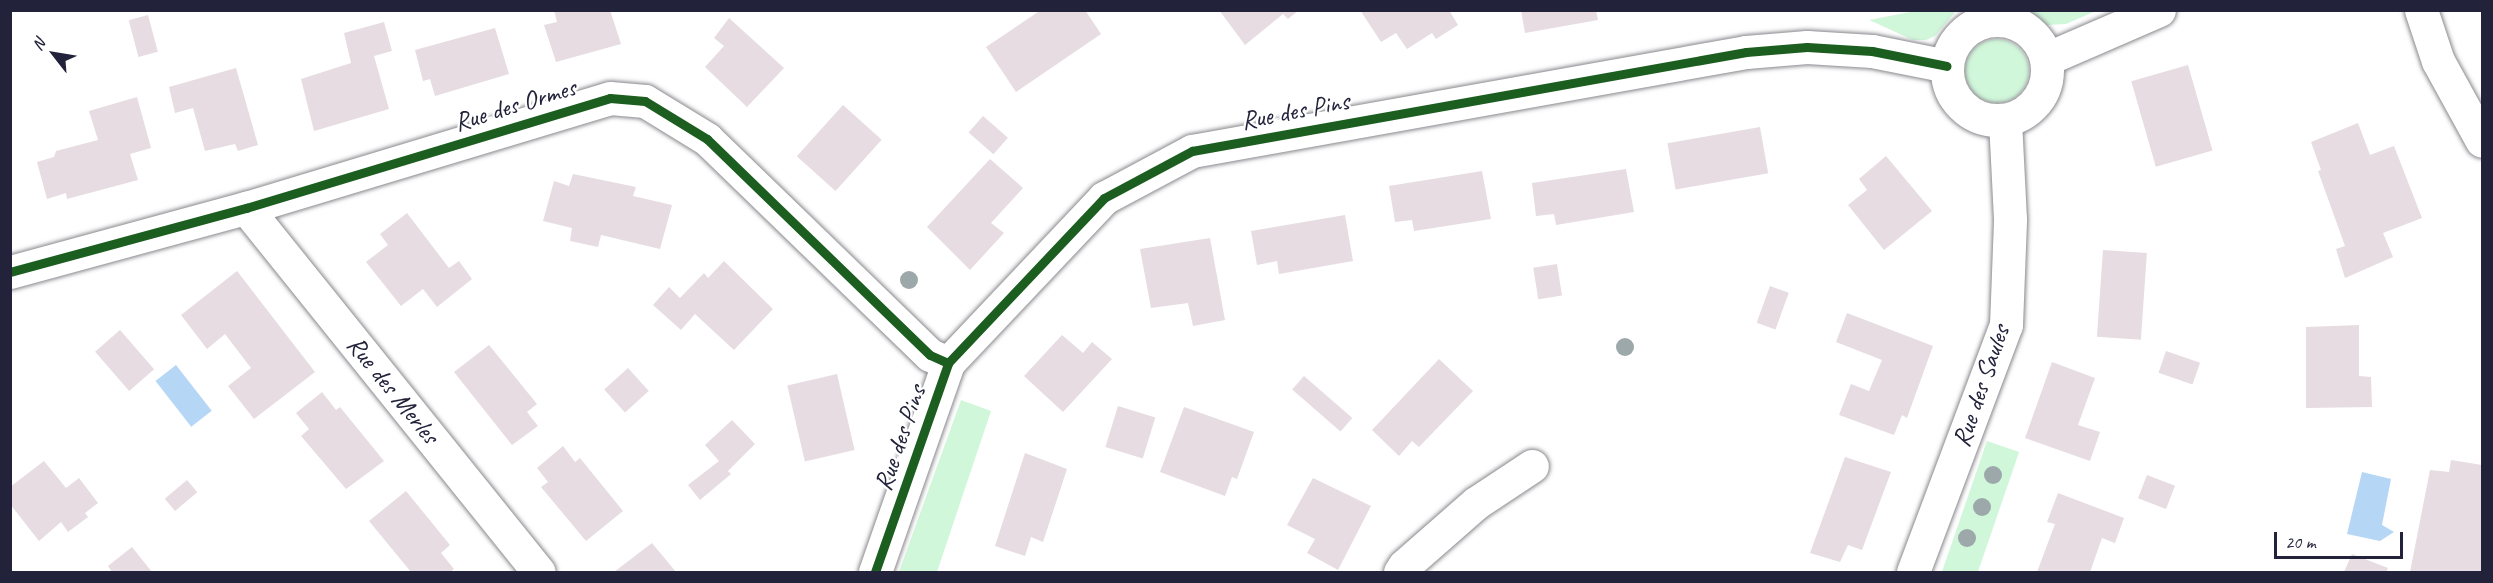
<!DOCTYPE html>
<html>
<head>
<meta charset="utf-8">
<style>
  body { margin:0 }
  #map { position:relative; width:2493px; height:583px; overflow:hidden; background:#fff; font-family:Caveat,sans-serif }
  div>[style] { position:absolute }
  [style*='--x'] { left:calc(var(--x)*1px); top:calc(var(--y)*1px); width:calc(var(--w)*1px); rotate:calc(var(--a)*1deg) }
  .green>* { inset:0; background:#d1f7db; transform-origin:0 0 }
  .round { border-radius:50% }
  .water>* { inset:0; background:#b5d6f5; transform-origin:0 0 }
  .building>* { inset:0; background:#e6dce1; transform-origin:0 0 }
  .roads { filter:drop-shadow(0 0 2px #8a8a8f) drop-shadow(0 0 2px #8a8a8f) }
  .minor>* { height:33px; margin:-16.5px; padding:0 16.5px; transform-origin:16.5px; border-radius:16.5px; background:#fff }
  .minor>.ring { margin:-16.5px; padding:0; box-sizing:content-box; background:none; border:33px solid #fff; border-radius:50% }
  .cycleway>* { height:9px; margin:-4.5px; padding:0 4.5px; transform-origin:4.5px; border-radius:4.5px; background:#1b5e20 }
  .trees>* { width:18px; height:18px; margin:-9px; border-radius:50%; background:#9ca8a9 }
  span { translate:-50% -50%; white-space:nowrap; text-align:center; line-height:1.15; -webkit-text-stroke:4.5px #fff; paint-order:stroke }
  .street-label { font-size:26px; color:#22223b }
  .frame { position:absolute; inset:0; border:12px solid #22223b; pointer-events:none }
  .north { position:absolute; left:24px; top:24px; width:60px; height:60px; -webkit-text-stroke:4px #fff; paint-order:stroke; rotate:301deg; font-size:16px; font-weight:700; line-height:24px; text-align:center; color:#22223b }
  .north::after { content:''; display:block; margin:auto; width:21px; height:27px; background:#22223b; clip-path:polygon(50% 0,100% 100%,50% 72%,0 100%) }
  .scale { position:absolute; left:2274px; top:532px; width:129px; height:27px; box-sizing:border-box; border:3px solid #22223b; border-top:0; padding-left:8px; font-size:18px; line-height:21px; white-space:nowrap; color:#22223b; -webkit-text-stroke:4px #fff; paint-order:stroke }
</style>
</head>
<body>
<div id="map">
  <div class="green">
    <div style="clip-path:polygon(1920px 10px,1956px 11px,1935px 36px,1926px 40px,1913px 40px,1869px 20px)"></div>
    <div style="clip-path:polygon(2022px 11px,2096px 11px,2066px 24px,2046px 25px,2025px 16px)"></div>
    <div class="round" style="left:1965px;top:39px;width:64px;height:64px"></div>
    <div style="clip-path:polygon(961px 400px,991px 411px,937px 572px,899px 572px)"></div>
    <div style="left:1987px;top:441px;width:34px;height:140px;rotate:19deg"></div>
  </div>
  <div class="water">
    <div style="left:176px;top:365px;width:58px;height:26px;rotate:52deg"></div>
    <div style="clip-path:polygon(2362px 472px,2391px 479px,2382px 525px,2394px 532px,2380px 541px,2347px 534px)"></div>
  </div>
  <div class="building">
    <div style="clip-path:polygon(554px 10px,610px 10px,621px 44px,556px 62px,544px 25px,557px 22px)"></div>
    <div style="clip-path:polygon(1041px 10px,1085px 10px,1101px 34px,1016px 92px,986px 47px)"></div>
    <div style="clip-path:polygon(1219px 10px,1299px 10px,1288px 19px,1283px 14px,1245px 45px)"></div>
    <div style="clip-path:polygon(1360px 10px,1449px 10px,1458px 25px,1436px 39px,1432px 33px,1407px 49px,1396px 33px,1381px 42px)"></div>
    <div style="clip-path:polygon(1521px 10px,1596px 10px,1598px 20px,1525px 33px)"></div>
    <div style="left:148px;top:15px;width:38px;height:20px;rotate:75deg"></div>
    <div style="clip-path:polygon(729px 18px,784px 68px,747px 107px,705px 67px,724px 46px,714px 38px)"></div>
    <div style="clip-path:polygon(384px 22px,392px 51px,374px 56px,389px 109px,314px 131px,301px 79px,351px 63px,344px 33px)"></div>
    <div style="clip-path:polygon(495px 28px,509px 74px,435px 96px,430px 79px,423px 81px,415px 50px)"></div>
    <div style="left:2188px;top:65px;width:89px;height:59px;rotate:74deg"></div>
    <div style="clip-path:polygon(236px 68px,258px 145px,238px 151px,235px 144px,205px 151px,193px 108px,175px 113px,169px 87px)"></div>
    <div style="clip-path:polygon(137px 97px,151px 148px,130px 154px,138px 180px,67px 199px,66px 193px,47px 199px,37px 162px,54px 157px,56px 151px,98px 140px,89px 111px)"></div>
    <div style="left:843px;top:105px;width:52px;height:69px;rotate:42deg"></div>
    <div style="left:983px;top:116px;width:33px;height:22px;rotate:41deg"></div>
    <div style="clip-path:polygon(2358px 123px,2370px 155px,2394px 146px,2422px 218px,2383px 233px,2393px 257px,2345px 278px,2336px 249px,2345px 246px,2318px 171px,2321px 170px,2311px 142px)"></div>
    <div style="left:1760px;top:127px;width:47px;height:94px;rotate:80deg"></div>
    <div style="clip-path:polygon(1886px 156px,1932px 211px,1884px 250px,1848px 205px,1867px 190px,1859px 179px)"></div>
    <div style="clip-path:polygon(990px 159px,1023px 188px,991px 223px,1004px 233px,970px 270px,927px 227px)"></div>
    <div style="clip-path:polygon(1626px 169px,1634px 212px,1556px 225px,1554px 214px,1536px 216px,1532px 183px)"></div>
    <div style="clip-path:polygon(1482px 171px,1491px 219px,1414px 231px,1412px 220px,1395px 222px,1389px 186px)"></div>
    <div style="clip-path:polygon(573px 174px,636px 187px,633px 196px,672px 205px,660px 249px,601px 235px,598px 247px,570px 241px,572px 228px,543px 221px,554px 181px,569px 186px)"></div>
    <div style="clip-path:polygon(407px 213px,449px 268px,459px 261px,472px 279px,437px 307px,423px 289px,401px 306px,366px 262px,388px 245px,380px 234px)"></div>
    <div style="clip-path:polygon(1345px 215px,1353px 261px,1279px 274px,1277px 261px,1257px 265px,1251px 231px)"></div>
    <div style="clip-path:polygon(1210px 238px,1225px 320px,1193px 326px,1188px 303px,1151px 308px,1140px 249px)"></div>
    <div style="left:2103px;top:250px;width:44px;height:87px;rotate:4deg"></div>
    <div style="clip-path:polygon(724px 261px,773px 309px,734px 350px,695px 314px,681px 330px,653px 305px,669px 287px,680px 298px,704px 273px,708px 278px)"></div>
    <div style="left:1557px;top:264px;width:32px;height:24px;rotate:81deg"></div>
    <div style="clip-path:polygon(237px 271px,315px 372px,254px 419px,228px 386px,251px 368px,225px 334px,207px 349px,181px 315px)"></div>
    <div style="left:1770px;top:286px;width:20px;height:39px;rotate:20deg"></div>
    <div style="clip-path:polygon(1847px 313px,1933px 346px,1907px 418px,1902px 415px,1894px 435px,1839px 415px,1851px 384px,1869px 391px,1882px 360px,1836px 342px)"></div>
    <div style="clip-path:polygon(2359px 325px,2359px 376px,2371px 377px,2372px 407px,2306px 408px,2306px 327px)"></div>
    <div style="left:120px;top:330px;width:52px;height:33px;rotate:49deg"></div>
    <div style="clip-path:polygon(1062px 335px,1083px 353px,1092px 342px,1112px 359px,1063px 412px,1024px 376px)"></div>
    <div style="clip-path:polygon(489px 345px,537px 404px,527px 412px,538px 426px,512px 445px,454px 372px)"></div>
    <div style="left:2166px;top:351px;width:36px;height:23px;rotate:19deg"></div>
    <div style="clip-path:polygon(1439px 359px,1473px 391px,1419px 447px,1412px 441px,1399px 456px,1372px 430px)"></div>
    <div style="clip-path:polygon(2052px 362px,2095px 378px,2078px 425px,2100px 432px,2090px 461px,2025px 438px)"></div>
    <div style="left:628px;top:368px;width:31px;height:32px;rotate:48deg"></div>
    <div style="left:837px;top:374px;width:78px;height:51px;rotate:77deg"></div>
    <div style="left:1304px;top:376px;width:64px;height:18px;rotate:41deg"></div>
    <div style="clip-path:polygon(322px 392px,336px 410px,340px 407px,384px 461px,346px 489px,301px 436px,309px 429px,296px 413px)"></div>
    <div style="left:1118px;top:406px;width:39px;height:43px;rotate:17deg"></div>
    <div style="clip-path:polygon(1184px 407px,1254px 432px,1237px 479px,1232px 477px,1225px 496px,1160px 472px)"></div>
    <div style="clip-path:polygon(732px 420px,755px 444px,728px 471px,731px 474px,700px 500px,688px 485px,719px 461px,705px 445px)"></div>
    <div style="clip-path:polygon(563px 446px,575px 462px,580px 458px,623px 511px,586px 541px,541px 487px,548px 482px,537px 468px)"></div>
    <div style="clip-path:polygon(1025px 453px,1067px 469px,1043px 542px,1031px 537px,1025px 556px,995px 546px)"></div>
    <div style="clip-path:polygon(1845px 457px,1891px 472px,1862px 550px,1848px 545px,1840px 562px,1810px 553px)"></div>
    <div style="clip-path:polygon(2451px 460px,2482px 465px,2482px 572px,2410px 572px,2430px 470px,2449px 472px)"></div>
    <div style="clip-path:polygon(44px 461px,66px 488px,79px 478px,98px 503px,85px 513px,88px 517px,68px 532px,61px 522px,39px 541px,10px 504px,10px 487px)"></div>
    <div style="left:2147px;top:475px;width:30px;height:25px;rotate:21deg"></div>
    <div style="clip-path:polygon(1313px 478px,1371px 506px,1338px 570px,1307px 553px,1315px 539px,1287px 525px)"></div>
    <div style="left:187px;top:480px;width:16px;height:29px;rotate:50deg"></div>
    <div style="clip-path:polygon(406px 491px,450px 545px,441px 553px,454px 569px,450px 572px,411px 572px,369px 521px)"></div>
    <div style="clip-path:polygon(2058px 493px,2124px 518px,2115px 543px,2102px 538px,2090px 572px,2037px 572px,2055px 524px,2047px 522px)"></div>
    <div style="clip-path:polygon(652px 543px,676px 572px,614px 572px)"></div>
    <div style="clip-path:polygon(132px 547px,152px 572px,112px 572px,108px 566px)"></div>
    <div style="clip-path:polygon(2352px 554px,2388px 568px,2386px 572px,2344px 572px)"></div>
  </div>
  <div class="roads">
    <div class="minor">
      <div style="--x:2421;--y:10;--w:54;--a:71.6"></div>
      <div style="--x:2438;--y:61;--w:91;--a:61.2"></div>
      <div class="ring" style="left:1947px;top:20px;width:67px;height:67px"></div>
      <div style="--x:2046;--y:59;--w:123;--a:-23.4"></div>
      <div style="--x:246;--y:208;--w:467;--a:51.2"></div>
      <div style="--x:10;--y:272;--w:245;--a:-15.2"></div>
      <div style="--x:246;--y:208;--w:380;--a:-16.8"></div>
      <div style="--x:610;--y:98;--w:35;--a:5"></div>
      <div style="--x:645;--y:101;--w:73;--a:31.5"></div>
      <div style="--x:707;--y:139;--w:310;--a:44.1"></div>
      <div style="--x:930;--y:355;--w:20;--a:24"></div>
      <div style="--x:875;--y:572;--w:221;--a:-70.7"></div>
      <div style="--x:948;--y:363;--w:227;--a:-46.6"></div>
      <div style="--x:1104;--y:198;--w:100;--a:-28.1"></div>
      <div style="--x:1192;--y:151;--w:563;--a:-10.13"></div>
      <div style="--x:1746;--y:52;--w:61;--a:-4.7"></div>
      <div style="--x:1807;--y:47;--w:65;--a:3.5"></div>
      <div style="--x:1872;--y:51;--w:76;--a:11.3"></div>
      <div style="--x:1400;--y:572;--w:7;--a:-56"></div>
      <div style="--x:1404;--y:566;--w:96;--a:-41.2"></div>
      <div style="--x:1476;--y:503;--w:67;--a:-33.5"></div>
      <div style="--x:1913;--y:572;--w:264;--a:-69.4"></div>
      <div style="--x:2006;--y:325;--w:106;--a:-87.8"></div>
      <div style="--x:2010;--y:219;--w:99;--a:-92.9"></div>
    </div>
  </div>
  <div class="cycleway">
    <div style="--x:10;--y:272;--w:245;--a:-15.2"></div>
    <div style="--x:246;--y:208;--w:380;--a:-16.8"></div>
    <div style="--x:610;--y:98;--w:35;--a:5"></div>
    <div style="--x:645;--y:101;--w:73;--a:31.5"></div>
    <div style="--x:707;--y:139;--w:310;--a:44.1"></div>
    <div style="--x:930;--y:355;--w:20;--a:24"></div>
    <div style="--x:875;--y:572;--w:221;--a:-70.7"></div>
    <div style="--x:948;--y:363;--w:227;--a:-46.6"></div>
    <div style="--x:1104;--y:198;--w:100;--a:-28.1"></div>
    <div style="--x:1192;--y:151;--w:563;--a:-10.13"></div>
    <div style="--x:1746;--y:52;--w:61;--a:-4.7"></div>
    <div style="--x:1807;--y:47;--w:65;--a:3.5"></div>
    <div style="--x:1872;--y:51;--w:76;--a:11.3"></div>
  </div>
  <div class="trees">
    <div style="left:909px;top:280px"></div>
    <div style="left:1625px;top:347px"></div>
    <div style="left:1993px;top:475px"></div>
    <div style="left:1982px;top:507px"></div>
    <div style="left:1967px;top:538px"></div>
  </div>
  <div class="street-label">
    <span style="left:515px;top:105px;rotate:-17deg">Rue des Ormes</span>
    <span style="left:1295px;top:111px;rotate:-11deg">Rue des Pins</span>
    <span style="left:1981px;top:386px;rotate:-71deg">Rue des Saules</span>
    <span style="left:393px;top:390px;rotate:51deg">Rue des Merles</span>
    <span style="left:900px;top:438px;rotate:-71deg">Rue des Pins</span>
  </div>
  <div class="frame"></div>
  <div class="north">N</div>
  <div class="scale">20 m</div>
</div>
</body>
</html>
